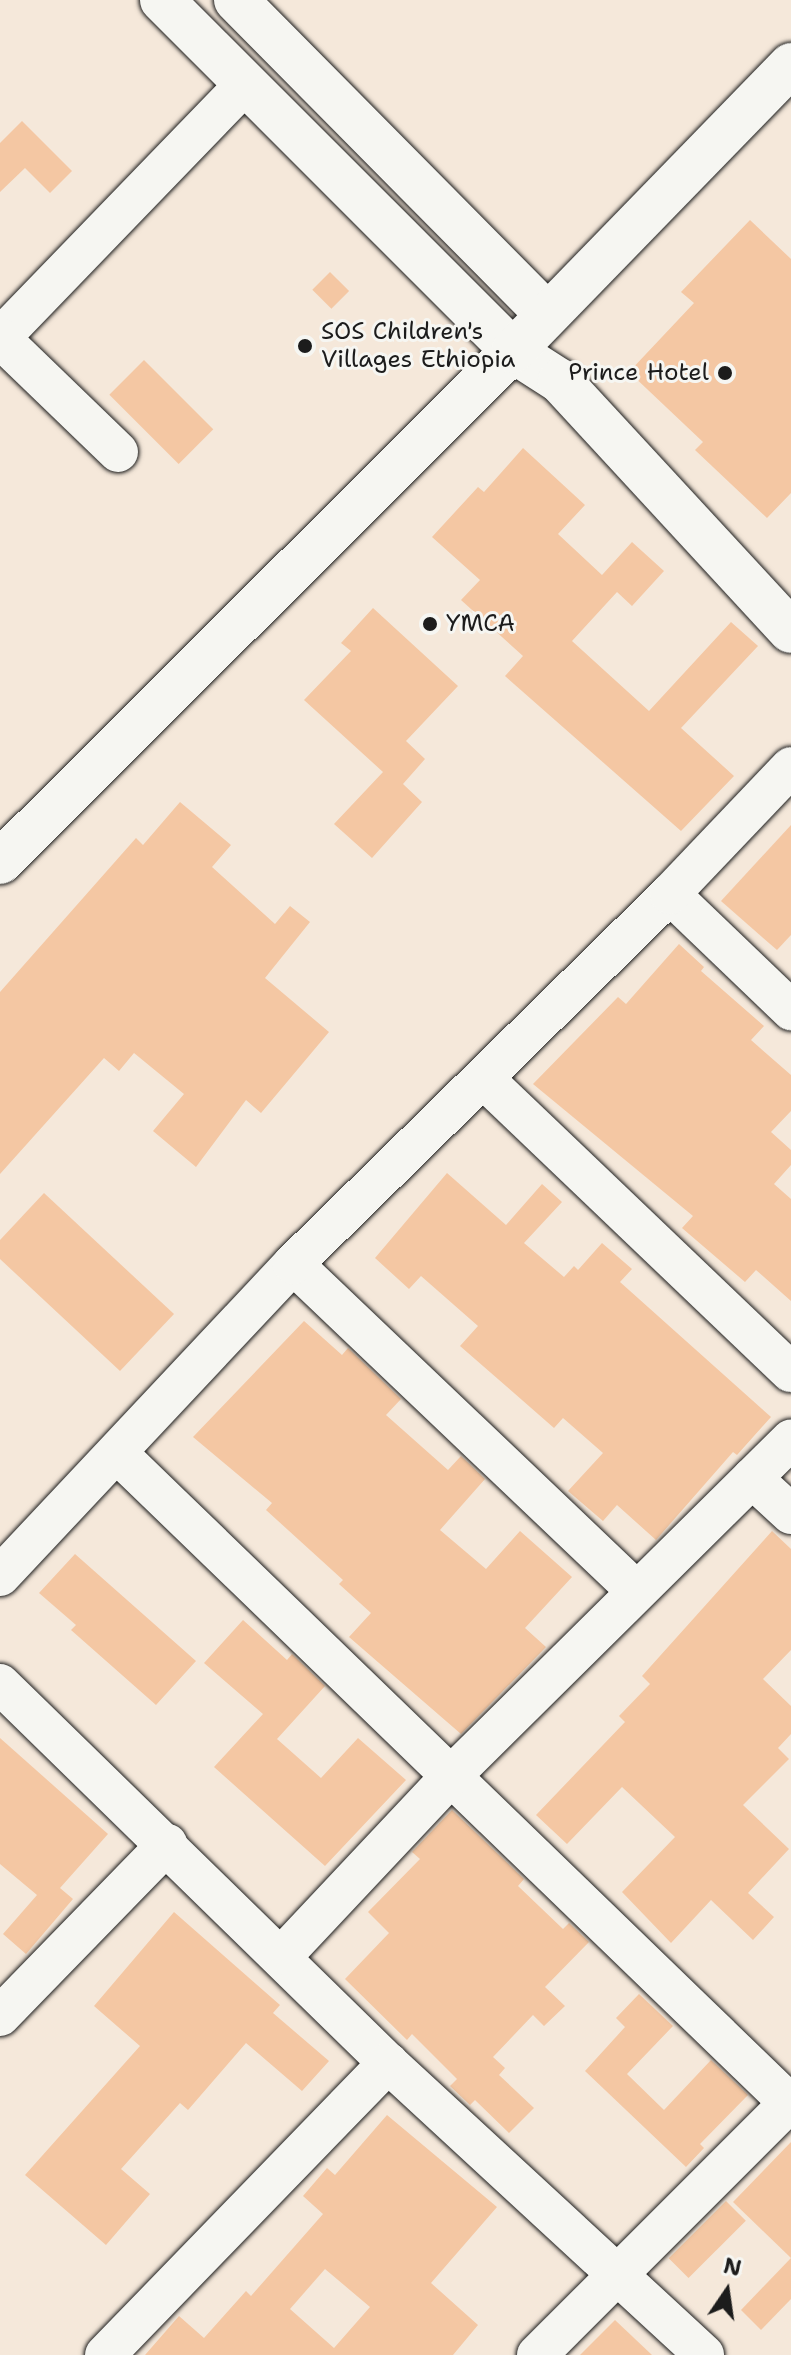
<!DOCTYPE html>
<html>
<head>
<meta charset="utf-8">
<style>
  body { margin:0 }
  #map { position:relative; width:791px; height:2355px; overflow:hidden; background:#f5e8da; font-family:"Shantell Sans",sans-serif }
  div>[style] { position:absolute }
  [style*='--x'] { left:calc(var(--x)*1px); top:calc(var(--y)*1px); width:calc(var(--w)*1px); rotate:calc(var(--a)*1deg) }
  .building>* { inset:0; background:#f4c7a3; transform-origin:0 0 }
  .roads { filter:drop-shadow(0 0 2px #1c1c1c) drop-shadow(0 0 2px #1c1c1c) }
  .minor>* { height:40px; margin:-20px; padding:0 20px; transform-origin:20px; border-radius:20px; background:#f6f6f2 }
  .tertiary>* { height:44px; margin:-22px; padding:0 22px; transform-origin:22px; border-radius:22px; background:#f6f6f2 }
  .secondary>* { height:44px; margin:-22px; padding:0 22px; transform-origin:22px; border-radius:22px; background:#f6f6f2 }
  .dots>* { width:22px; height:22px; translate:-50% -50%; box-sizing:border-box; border:4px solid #f6f6f2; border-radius:50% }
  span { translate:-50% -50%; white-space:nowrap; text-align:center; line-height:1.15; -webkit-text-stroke:6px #f6f6f2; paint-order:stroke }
  .poi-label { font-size:24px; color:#1c1c1c }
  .left { translate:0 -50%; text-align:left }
  .right { translate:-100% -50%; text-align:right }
  .north { position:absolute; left:687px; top:2251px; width:80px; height:80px; -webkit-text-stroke:6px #f6f6f2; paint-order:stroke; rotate:13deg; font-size:22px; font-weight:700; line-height:32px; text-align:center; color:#1c1c1c }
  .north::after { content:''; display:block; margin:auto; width:28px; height:36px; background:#1c1c1c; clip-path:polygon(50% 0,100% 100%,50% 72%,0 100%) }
</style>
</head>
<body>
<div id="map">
  <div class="building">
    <div style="clip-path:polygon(22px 121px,72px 171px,50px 193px,25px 168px,0 192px,0 143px)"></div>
    <div style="clip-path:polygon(750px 220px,791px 259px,791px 493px,767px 518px,695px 450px,703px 442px,629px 372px,694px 303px,681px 292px)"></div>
    <div style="left:330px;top:272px;width:27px;height:25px;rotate:45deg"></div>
    <div style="left:144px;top:360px;width:98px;height:49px;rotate:45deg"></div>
    <div style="clip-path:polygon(523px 448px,585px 505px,558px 534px,602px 575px,632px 542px,664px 571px,632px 606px,617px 592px,572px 641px,649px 711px,731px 622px,758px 646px,681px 728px,734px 776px,681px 831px,505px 676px,523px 656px,461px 600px,480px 580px,432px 537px,478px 487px,484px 492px)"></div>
    <div style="clip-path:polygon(373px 608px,458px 686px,406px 741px,425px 759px,403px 784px,422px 802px,372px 858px,334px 824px,383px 772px,304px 700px,351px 651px,341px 643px)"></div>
    <div style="clip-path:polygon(180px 802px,231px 845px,212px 867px,275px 924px,290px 906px,310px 922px,265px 978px,329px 1032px,261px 1113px,246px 1100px,196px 1167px,153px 1131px,184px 1094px,134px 1053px,119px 1071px,104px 1058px,0 1174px,0 992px,136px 838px,143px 845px)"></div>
    <div style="clip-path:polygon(791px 825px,791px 935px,777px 950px,721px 901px)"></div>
    <div style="clip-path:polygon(679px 944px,704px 967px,701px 971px,764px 1026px,751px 1040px,791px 1075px,791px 1111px,771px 1132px,791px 1150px,791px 1165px,774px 1184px,791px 1199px,791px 1301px,756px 1270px,745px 1282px,682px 1228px,693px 1216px,533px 1084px,618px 997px,626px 1004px)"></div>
    <div style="clip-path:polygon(447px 1173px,506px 1225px,542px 1184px,562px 1202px,524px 1243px,564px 1277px,574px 1266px,578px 1270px,602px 1243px,632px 1269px,620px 1282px,771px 1417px,737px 1455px,733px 1452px,656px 1540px,617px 1505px,603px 1521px,568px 1491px,603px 1453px,563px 1418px,554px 1428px,460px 1346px,478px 1326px,421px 1276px,409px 1289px,375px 1258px)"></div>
    <div style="clip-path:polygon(44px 1193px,174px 1314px,120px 1371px,0 1259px,0 1240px)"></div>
    <div style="clip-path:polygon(304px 1321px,342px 1355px,348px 1348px,401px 1399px,386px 1415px,448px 1470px,461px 1456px,485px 1479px,440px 1530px,486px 1569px,520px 1531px,572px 1577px,525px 1628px,546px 1647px,461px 1734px,349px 1637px,371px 1613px,339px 1584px,343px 1580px,266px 1510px,272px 1503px,193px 1437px)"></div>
    <div style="clip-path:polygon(772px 1531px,791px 1549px,791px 1650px,763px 1679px,791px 1706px,791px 1734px,778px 1748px,789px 1759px,743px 1805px,789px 1849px,748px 1893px,774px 1917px,753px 1940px,711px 1900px,671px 1943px,622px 1892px,675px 1837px,622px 1787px,567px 1844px,536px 1815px,625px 1722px,619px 1716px,650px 1684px,642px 1676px)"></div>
    <div style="clip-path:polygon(75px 1554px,196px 1661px,156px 1705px,71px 1630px,76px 1625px,39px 1593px)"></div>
    <div style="clip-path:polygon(243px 1620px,287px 1660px,292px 1654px,325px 1686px,277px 1739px,321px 1778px,358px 1738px,406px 1780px,325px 1866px,214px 1767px,263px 1714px,204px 1663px)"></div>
    <div style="clip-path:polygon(0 1738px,108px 1834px,60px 1888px,73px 1899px,26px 1954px,3px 1934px,37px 1895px,0 1864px)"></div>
    <div style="clip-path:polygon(452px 1810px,524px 1879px,518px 1886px,563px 1929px,569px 1923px,589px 1942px,545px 1987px,565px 2006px,544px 2026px,533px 2015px,493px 2057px,505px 2068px,499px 2075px,534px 2108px,509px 2133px,475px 2100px,470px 2105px,450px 2086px,457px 2079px,412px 2034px,407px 2040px,345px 1979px,389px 1933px,368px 1912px,420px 1859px,412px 1852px)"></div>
    <div style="clip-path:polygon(174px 1912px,280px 2005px,273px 2013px,329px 2061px,302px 2091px,246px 2043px,188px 2110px,180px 2103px,121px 2169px,150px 2194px,106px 2245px,25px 2175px,140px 2046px,94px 2006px)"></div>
    <div style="clip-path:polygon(639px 1994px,673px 2026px,627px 2074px,664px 2110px,711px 2060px,748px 2095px,700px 2144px,704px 2148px,686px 2167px,585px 2071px,625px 2027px,616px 2018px)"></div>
    <div style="clip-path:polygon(evenodd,387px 2115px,497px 2207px,431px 2283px,478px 2325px,453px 2355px,145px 2355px,179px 2316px,204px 2338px,246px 2291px,251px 2296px,323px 2214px,303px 2196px,327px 2168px,335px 2175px,387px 2115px,325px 2269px,370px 2307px,334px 2348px,290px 2309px,325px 2269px)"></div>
    <div style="clip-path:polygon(791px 2142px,791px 2258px,733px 2202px)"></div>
    <div style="left:726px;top:2201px;width:28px;height:81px;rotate:45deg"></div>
    <div style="clip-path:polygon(791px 2258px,791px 2299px,761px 2330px,741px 2310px)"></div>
    <div style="clip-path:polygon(615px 2320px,652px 2355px,580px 2355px)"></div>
  </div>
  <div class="roads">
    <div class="minor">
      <div style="--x:0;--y:338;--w:353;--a:-46"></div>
      <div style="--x:0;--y:338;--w:164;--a:44"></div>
      <div style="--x:670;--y:894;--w:168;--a:43.8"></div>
      <div style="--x:484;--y:1079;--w:424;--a:43.7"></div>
      <div style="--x:293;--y:1264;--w:474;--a:43.6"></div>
      <div style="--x:119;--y:1455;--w:932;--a:44.04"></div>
      <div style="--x:752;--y:1478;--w:53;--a:42.7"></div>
      <div style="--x:0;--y:1576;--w:428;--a:-46.8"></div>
      <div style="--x:293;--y:1264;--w:528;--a:-44.46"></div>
      <div style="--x:670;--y:894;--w:175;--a:-46.4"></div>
      <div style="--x:0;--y:1684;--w:542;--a:44.33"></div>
      <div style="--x:388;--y:2063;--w:430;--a:42.7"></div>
      <div style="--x:283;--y:1955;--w:247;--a:-46.8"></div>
      <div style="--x:452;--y:1775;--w:477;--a:-44.7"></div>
      <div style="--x:0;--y:2016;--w:240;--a:-45.8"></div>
      <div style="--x:105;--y:2355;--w:407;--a:-45.9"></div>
      <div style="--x:537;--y:2355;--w:359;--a:-45"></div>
    </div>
    <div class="tertiary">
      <div style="--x:162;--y:0;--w:496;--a:45"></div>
      <div style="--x:236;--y:0;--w:439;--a:45.3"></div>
    </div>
    <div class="secondary">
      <div style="--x:513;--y:351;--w:56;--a:32.6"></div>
      <div style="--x:560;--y:381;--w:340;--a:47.3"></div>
      <div style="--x:0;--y:862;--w:724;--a:-44.89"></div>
      <div style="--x:513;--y:351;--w:399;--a:-45.8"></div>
    </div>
  </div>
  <div class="dots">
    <div style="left:305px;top:346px;background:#1c1c1c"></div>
    <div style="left:725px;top:373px;background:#1c1c1c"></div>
    <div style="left:430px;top:624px;background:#1c1c1c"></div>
  </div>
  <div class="poi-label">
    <span class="left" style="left:321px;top:346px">SOS Children's<br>Villages Ethiopia</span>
    <span class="right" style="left:709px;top:373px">Prince Hotel</span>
    <span class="left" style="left:446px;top:624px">YMCA</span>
  </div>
  <div class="north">N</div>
</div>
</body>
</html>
